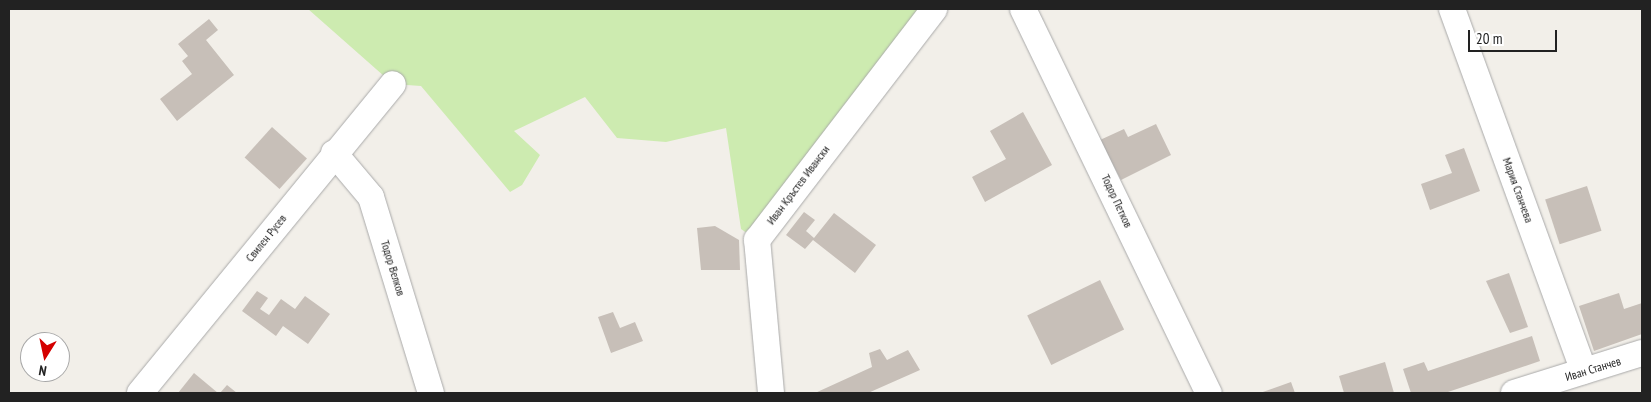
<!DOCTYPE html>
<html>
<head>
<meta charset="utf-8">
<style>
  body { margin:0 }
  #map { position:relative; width:1651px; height:402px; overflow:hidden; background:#f2efe9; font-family:"PT Sans Narrow",sans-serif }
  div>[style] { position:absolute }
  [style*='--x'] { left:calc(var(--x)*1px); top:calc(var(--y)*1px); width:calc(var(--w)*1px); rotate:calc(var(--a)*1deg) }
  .grass>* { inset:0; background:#cdebb0 }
  .building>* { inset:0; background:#c7bfb8; transform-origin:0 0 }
  .roads { filter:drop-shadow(0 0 1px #a9a9a9) drop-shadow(0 0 1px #a9a9a9) }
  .minor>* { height:26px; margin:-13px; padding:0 13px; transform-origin:13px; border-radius:13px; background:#fff }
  span { translate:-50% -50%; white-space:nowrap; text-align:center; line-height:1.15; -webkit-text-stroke:5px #fff; paint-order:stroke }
  .street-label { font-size:12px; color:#222 }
  .frame { position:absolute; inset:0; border:10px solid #222; pointer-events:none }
  .north { position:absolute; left:20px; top:332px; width:50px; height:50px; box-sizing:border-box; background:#fff; border:1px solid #a7a7a7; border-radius:50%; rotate:190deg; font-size:14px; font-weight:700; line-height:20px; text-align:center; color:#222 }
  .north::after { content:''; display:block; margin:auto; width:18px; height:22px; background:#d40000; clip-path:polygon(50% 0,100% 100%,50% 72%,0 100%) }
  .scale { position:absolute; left:1468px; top:30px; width:89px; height:22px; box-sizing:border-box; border:2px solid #222; border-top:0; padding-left:6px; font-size:15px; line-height:18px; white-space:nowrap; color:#222; -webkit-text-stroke:4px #fff; paint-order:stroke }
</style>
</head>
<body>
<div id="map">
  <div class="grass">
    <div style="clip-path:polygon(308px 9px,934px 9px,757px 240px,741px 229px,726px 128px,666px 142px,617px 138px,585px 97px,514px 131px,540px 155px,522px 185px,510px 192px,421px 86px,393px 84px)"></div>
  </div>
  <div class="building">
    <div style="clip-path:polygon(209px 19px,218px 30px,206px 40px,234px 75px,177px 121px,160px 99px,192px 74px,182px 61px,188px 56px,178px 44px)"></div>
    <div style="clip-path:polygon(1023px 112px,1052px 165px,985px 202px,972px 177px,1006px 159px,990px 131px)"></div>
    <div style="clip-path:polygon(1156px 124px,1171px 155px,1121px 180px,1100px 140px,1124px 129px,1128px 137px)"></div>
    <div style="left:272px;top:127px;width:47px;height:41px;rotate:42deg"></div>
    <div style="clip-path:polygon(1464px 148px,1480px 191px,1430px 210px,1421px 184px,1452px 173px,1445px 155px)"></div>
    <div style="left:1587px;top:186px;width:47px;height:44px;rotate:72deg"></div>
    <div style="clip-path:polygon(804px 212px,815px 220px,806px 231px,814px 238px,834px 213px,876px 245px,855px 273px,813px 240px,805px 249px,786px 235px)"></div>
    <div style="clip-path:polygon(715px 226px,739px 240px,740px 270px,701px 270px,697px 228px)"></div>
    <div style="clip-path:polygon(1509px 273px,1528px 327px,1510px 333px,1486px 281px)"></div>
    <div style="left:1100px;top:280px;width:55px;height:81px;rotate:64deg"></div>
    <div style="clip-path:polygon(257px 291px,268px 298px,260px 309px,269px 315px,281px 299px,295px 309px,305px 296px,330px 314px,308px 344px,283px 326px,276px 336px,242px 311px)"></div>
    <div style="clip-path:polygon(1619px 293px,1624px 309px,1642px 303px,1642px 334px,1594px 351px,1579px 306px)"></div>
    <div style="clip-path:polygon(613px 312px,620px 328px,635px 322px,643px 341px,611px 353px,598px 317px)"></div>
    <div style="clip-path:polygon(1532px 336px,1540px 361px,1445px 393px,1411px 393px,1403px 369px,1424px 362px,1428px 371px)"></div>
    <div style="clip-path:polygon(880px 349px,887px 360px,908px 350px,920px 370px,868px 393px,815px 393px,872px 367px,869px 353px)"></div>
    <div style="clip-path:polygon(1385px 362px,1394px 393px,1344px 393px,1339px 376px)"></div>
    <div style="clip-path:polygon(194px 373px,218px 393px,178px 393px)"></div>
    <div style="clip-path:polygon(1291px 382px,1295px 393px,1260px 393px)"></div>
    <div style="clip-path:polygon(227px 385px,237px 393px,220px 393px)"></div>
  </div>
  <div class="roads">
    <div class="minor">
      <div style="--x:1023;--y:9;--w:427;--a:64.2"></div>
      <div style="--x:1452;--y:9;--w:385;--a:70"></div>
      <div style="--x:334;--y:153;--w:57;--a:49.9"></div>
      <div style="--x:371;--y:197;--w:205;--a:73"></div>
      <div style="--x:140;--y:393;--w:399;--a:-50.7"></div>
      <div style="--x:771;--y:393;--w:154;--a:-95.2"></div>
      <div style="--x:757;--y:240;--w:291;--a:-52.5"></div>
      <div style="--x:1514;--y:393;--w:134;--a:-17.4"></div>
    </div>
  </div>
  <div class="street-label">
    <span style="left:798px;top:185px;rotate:-53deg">Иван Кръстев Ивански</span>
    <span style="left:1518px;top:190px;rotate:70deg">Мария Станчева</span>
    <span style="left:1117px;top:201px;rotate:65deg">Тодор Петков</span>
    <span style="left:266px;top:238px;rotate:-51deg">Свилен Русев</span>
    <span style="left:393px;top:268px;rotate:73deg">Тодор Велков</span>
    <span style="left:1593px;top:369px;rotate:-17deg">Иван Станчев</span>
  </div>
  <div class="frame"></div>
  <div class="north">N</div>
  <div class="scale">20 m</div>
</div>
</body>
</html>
